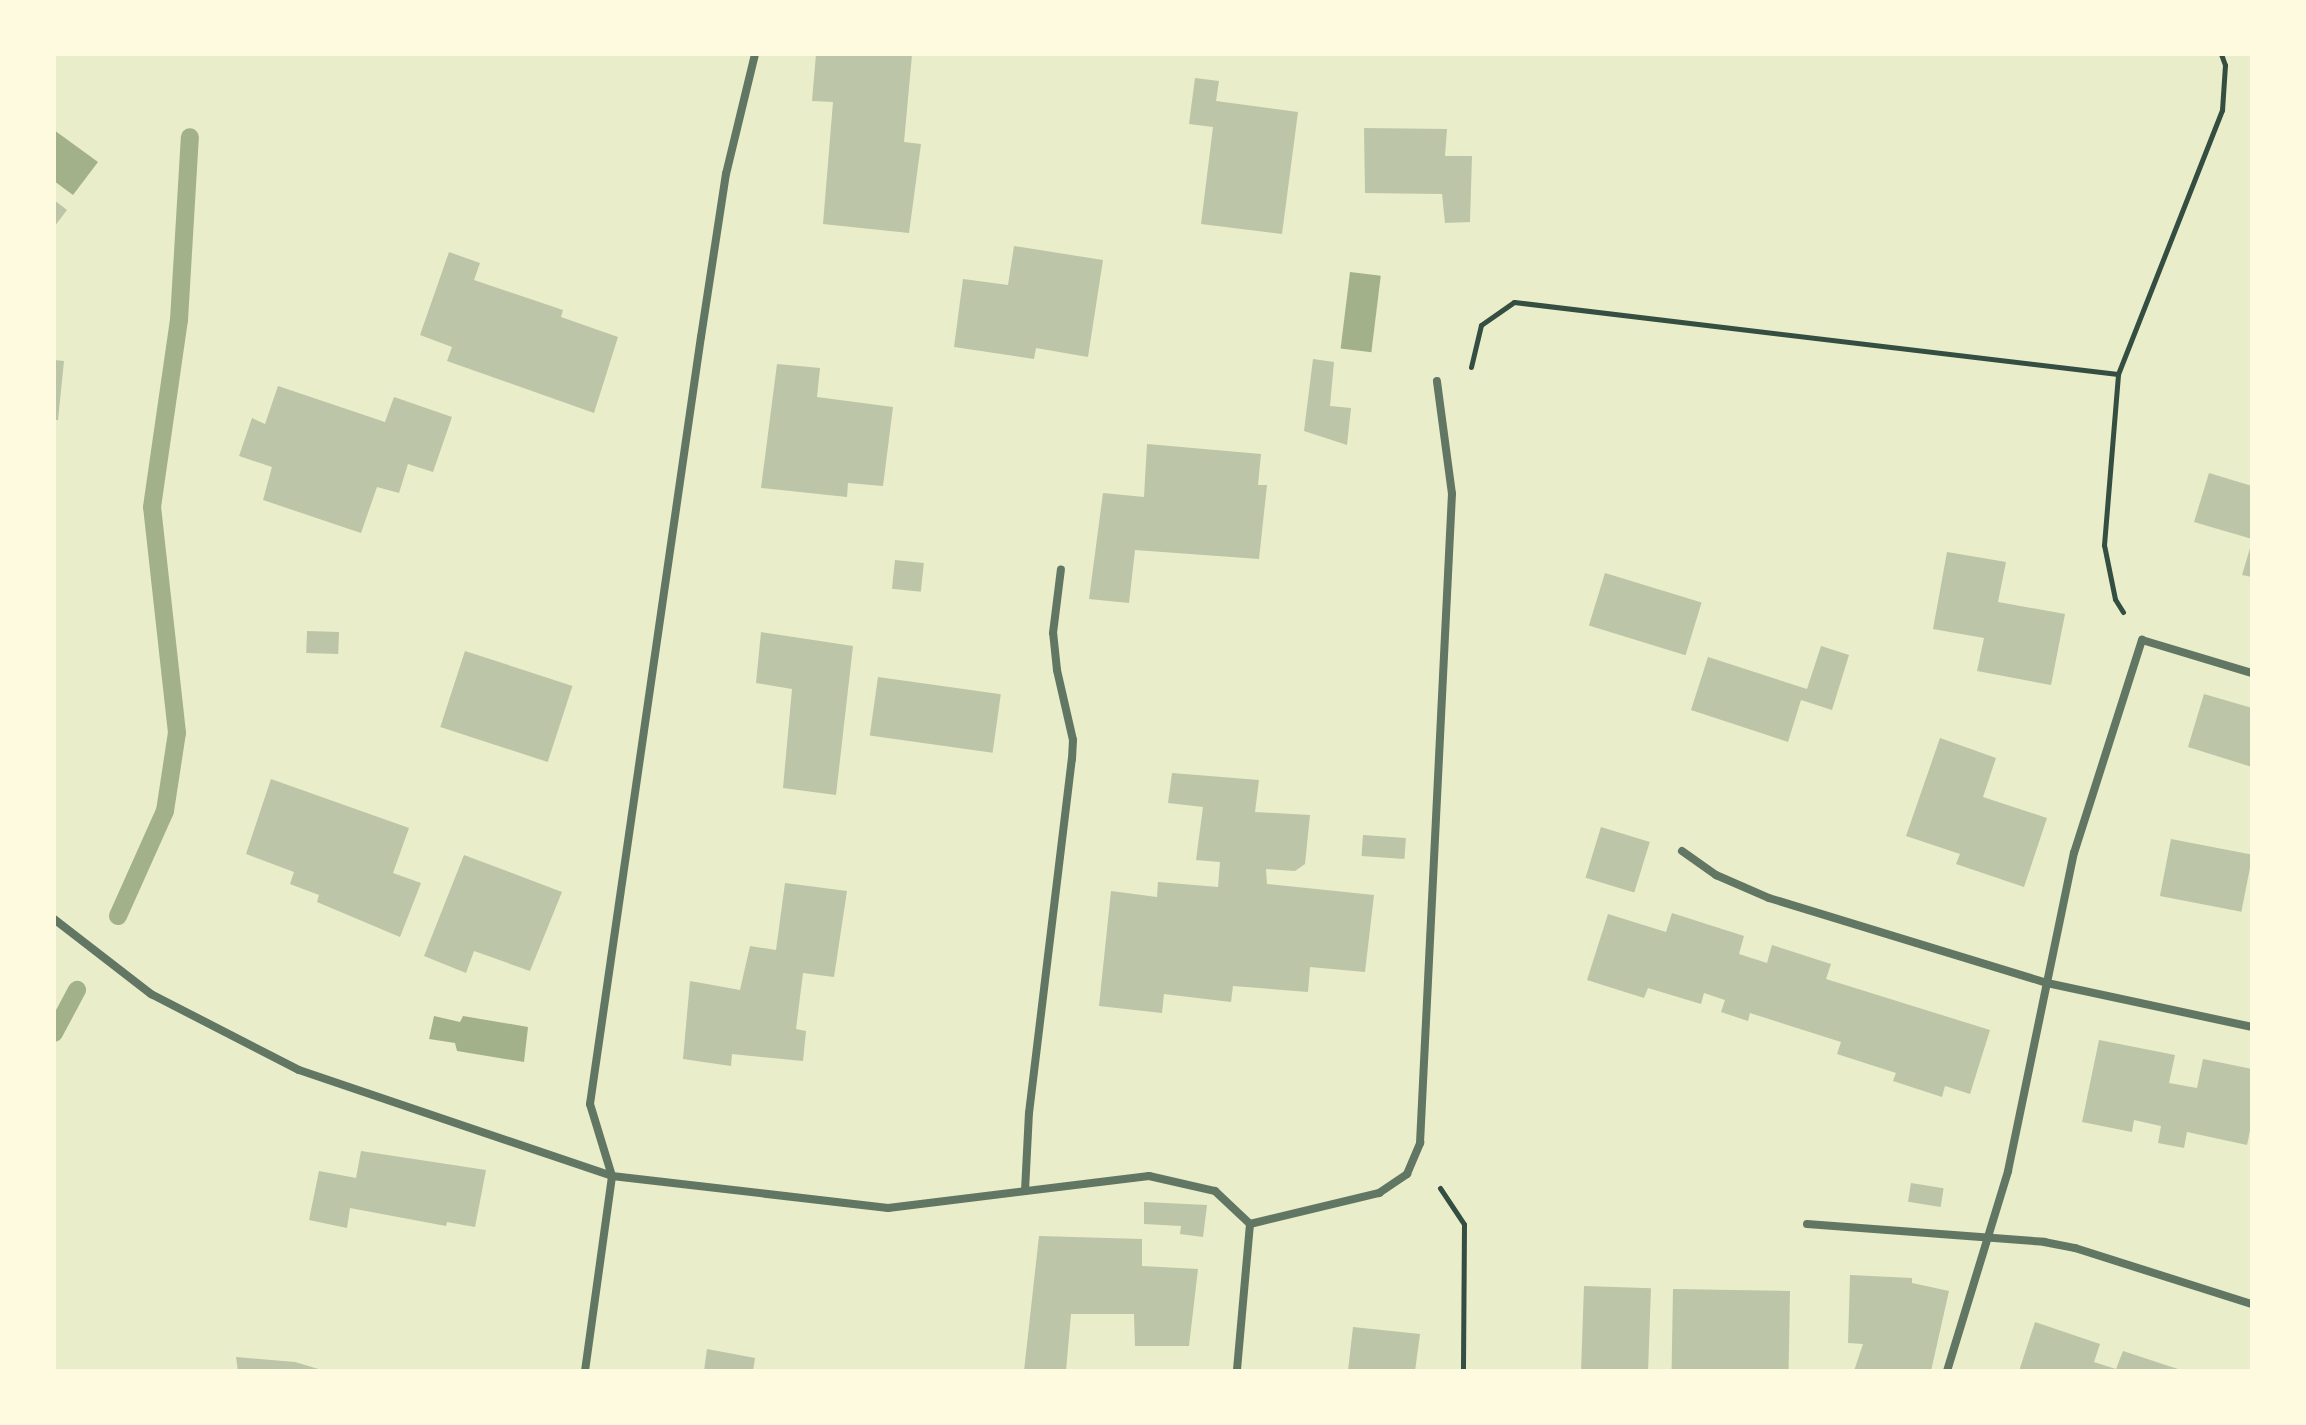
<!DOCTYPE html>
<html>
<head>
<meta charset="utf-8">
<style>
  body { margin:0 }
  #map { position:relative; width:2306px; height:1425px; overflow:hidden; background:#e9edc9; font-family:"IBM Plex Sans",sans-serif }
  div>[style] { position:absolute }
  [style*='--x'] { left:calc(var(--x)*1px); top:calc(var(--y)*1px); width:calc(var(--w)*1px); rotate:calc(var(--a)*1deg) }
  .water>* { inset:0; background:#a3b18a; transform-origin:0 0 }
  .stream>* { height:18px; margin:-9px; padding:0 9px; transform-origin:9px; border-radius:9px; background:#a3b18a }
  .building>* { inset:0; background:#bcc5a7; transform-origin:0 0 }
  .path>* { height:5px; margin:-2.5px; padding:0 2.5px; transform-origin:2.5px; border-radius:2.5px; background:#344e41 }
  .minor>* { height:8px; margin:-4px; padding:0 4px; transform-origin:4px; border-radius:4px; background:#617663 }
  span { translate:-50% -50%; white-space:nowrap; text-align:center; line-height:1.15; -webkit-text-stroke:7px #fefae0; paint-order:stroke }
  .frame { position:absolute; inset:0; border:56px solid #fefae0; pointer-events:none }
</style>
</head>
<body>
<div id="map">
  <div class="water">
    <div style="clip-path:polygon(54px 130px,98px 162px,73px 195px,54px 181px)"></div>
    <div style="left:1350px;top:272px;width:31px;height:77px;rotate:7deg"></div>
    <div style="clip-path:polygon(434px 1016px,460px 1022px,463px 1016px,528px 1027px,524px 1062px,457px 1051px,455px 1043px,429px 1039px)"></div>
  </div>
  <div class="stream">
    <div style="--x:118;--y:916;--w:115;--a:-65.9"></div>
    <div style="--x:165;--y:811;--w:79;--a:-81.3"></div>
    <div style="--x:177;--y:733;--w:227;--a:-96.3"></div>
    <div style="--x:152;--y:507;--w:189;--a:-81.8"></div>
    <div style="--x:179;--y:320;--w:183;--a:-86.6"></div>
    <div style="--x:54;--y:1033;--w:49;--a:-61.9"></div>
  </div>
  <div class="building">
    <div style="clip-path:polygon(816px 54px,912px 55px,904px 142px,921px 144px,909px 233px,823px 224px,833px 102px,812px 101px)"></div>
    <div style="clip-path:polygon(1195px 78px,1219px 81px,1216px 101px,1298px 112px,1282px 234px,1201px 224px,1213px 127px,1189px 124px)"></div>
    <div style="clip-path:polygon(1364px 128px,1447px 129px,1445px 156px,1472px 156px,1470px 222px,1445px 223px,1442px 194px,1365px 193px)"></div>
    <div style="clip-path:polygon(54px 200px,67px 210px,54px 227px)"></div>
    <div style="clip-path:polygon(1014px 246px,1103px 260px,1088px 357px,1036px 348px,1034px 359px,954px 347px,963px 279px,1008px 285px)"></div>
    <div style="clip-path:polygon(449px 252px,480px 263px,474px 280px,563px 310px,561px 317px,618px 337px,594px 413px,447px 361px,452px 347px,420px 335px)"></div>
    <div style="clip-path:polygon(1313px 359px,1334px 362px,1330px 406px,1351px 408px,1347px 445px,1304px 431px)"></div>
    <div style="clip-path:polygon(54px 360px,64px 361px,58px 420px,54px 420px)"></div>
    <div style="clip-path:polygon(777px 364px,820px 368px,817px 397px,893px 407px,883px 486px,848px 483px,847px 497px,761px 488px)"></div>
    <div style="clip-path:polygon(278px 386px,385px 422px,394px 397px,452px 417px,433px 472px,408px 464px,399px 493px,377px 487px,361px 533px,263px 500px,272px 467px,239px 456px,252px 418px,265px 424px)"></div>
    <div style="clip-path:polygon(1147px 444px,1261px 454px,1258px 485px,1267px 485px,1259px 559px,1135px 550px,1129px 603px,1089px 599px,1103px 493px,1144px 497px)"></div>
    <div style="clip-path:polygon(2209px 473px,2252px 486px,2252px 539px,2194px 522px)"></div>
    <div style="clip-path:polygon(2251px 545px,2252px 545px,2252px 577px,2242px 575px)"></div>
    <div style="clip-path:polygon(1947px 552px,2006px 562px,1998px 602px,2065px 614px,2051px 685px,1977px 671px,1984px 638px,1933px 629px)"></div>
    <div style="left:895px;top:560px;width:29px;height:29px;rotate:6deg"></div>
    <div style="left:1605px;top:573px;width:101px;height:55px;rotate:17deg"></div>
    <div style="left:307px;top:631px;width:32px;height:22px;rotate:2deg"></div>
    <div style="clip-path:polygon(761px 632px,853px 646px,836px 795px,783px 788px,792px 689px,756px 683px)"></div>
    <div style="clip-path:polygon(1821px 646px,1849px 655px,1832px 710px,1801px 700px,1788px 742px,1691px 710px,1708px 657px,1807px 689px)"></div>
    <div style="left:465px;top:651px;width:113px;height:80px;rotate:18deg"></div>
    <div style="left:878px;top:677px;width:124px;height:59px;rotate:8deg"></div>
    <div style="clip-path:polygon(2204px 694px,2252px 708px,2252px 767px,2188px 747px)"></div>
    <div style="clip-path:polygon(1940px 738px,1996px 758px,1983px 797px,2047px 818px,2024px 887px,1956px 864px,1960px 854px,1906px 836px)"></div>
    <div style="clip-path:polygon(1172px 773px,1259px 780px,1255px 812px,1310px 815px,1305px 864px,1295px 871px,1266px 869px,1267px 884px,1374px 895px,1365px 972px,1310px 967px,1308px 992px,1233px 986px,1231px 1002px,1164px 994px,1162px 1013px,1099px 1006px,1111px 891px,1157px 897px,1158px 882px,1218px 887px,1220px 862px,1196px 860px,1203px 807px,1168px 803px)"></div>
    <div style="clip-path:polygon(271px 779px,409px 828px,393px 873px,421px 883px,400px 937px,317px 902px,319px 895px,290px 884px,294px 872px,246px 854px)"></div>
    <div style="left:1601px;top:827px;width:51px;height:53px;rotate:17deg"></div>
    <div style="left:1363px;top:835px;width:43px;height:21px;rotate:4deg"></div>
    <div style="left:2171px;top:839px;width:83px;height:58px;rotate:11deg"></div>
    <div style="clip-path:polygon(464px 855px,562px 892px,530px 971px,474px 951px,466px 973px,424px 956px)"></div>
    <div style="clip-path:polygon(785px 883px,847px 891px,834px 977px,803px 973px,796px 1029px,806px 1031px,803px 1061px,732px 1054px,731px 1066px,683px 1059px,690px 981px,740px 990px,750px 946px,776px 950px)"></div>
    <div style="clip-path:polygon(1672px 913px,1744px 936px,1739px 954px,1767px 963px,1772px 945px,1831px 964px,1826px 979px,1990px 1030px,1970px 1094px,1945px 1086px,1942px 1097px,1893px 1081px,1896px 1073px,1837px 1054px,1841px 1042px,1750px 1013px,1748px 1021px,1721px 1012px,1725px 1000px,1704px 993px,1701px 1004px,1648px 988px,1644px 998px,1587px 980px,1608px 914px,1666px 932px)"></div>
    <div style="clip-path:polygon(2099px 1040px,2175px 1055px,2169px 1083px,2197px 1088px,2203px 1059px,2252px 1069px,2252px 1121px,2247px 1145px,2187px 1132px,2184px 1148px,2158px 1143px,2161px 1126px,2134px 1120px,2132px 1132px,2082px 1122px)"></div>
    <div style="clip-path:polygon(361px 1151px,486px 1170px,475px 1227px,447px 1222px,446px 1226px,350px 1208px,347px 1228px,309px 1220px,319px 1171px,356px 1178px)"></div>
    <div style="left:1911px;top:1183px;width:33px;height:19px;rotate:9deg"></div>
    <div style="clip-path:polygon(1144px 1202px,1207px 1205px,1203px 1237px,1180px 1234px,1181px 1226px,1144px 1224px)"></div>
    <div style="clip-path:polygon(1039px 1236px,1142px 1239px,1142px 1266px,1198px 1269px,1189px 1346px,1135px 1346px,1134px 1314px,1071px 1314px,1066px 1371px,1024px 1371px)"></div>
    <div style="clip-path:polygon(1850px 1275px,1912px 1278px,1912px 1283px,1949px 1291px,1931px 1371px,1854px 1371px,1863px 1344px,1848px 1343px)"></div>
    <div style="left:1584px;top:1286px;width:67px;height:85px;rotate:2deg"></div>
    <div style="left:1673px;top:1289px;width:117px;height:82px;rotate:1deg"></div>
    <div style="clip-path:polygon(2035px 1322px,2100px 1344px,2094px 1362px,2116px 1369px,2123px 1351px,2184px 1371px,2019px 1371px)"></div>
    <div style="clip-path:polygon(1353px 1327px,1420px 1334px,1415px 1371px,1348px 1371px)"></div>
    <div style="clip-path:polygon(707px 1349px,755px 1358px,753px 1371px,704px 1371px)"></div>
    <div style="clip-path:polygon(236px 1357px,295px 1362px,325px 1371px,238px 1371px)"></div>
  </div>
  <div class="path">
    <div style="--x:1471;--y:367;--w:43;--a:-76.6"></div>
    <div style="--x:1481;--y:325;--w:40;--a:-34.9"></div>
    <div style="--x:1514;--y:302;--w:608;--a:6.8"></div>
    <div style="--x:2123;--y:612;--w:15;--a:-122"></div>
    <div style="--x:2115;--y:599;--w:55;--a:-101.5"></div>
    <div style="--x:2104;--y:545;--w:172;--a:-85.3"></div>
    <div style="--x:2118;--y:374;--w:284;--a:-68.5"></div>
    <div style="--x:2222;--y:110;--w:45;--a:-86.2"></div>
    <div style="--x:2225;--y:65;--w:12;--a:-110"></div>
    <div style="--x:1440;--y:1188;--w:43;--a:56.3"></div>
    <div style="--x:1464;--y:1224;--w:147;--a:90.4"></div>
  </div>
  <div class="minor">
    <div style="--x:1682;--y:851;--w:42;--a:35.2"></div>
    <div style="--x:1716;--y:875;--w:58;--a:23.5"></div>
    <div style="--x:1769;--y:898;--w:291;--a:17"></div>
    <div style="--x:2047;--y:983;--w:210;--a:12.1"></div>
    <div style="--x:54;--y:919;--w:123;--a:37.7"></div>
    <div style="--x:151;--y:994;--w:166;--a:27.2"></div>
    <div style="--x:299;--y:1070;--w:330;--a:18.7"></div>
    <div style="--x:612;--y:1176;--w:278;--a:6.6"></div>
    <div style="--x:888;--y:1208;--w:263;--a:-7"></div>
    <div style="--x:1149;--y:1176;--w:68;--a:12.8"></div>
    <div style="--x:1215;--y:1191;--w:48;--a:43.3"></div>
    <div style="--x:1250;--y:1224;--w:148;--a:95.1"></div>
    <div style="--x:1025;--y:1191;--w:78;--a:-87.1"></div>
    <div style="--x:1029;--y:1113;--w:357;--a:-83.1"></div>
    <div style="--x:1072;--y:759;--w:19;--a:-87"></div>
    <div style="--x:1073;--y:740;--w:72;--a:-102.9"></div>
    <div style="--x:1057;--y:670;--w:37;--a:-96"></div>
    <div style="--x:1053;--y:633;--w:64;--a:-82.9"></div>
    <div style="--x:1250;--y:1224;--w:133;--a:-13.5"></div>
    <div style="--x:1379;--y:1193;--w:34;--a:-34"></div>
    <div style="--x:1407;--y:1174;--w:34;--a:-67"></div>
    <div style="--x:1420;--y:1143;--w:650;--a:-87.18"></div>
    <div style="--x:1452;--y:494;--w:114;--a:-97.6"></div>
    <div style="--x:1807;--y:1224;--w:238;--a:4.3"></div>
    <div style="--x:2044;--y:1242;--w:32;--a:11"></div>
    <div style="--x:2075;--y:1248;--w:186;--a:17.6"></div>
    <div style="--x:585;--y:1371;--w:197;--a:-82.1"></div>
    <div style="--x:612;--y:1176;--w:75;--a:-107"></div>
    <div style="--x:590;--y:1104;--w:775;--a:-81.77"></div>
    <div style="--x:701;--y:337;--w:165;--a:-81.3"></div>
    <div style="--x:726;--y:174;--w:123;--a:-76.4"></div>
    <div style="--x:1947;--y:1371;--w:209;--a:-73"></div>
    <div style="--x:2008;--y:1171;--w:325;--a:-78.3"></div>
    <div style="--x:2074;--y:853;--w:224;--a:-72.3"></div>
    <div style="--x:2142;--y:640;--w:115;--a:16.7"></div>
  </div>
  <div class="frame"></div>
</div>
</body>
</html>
